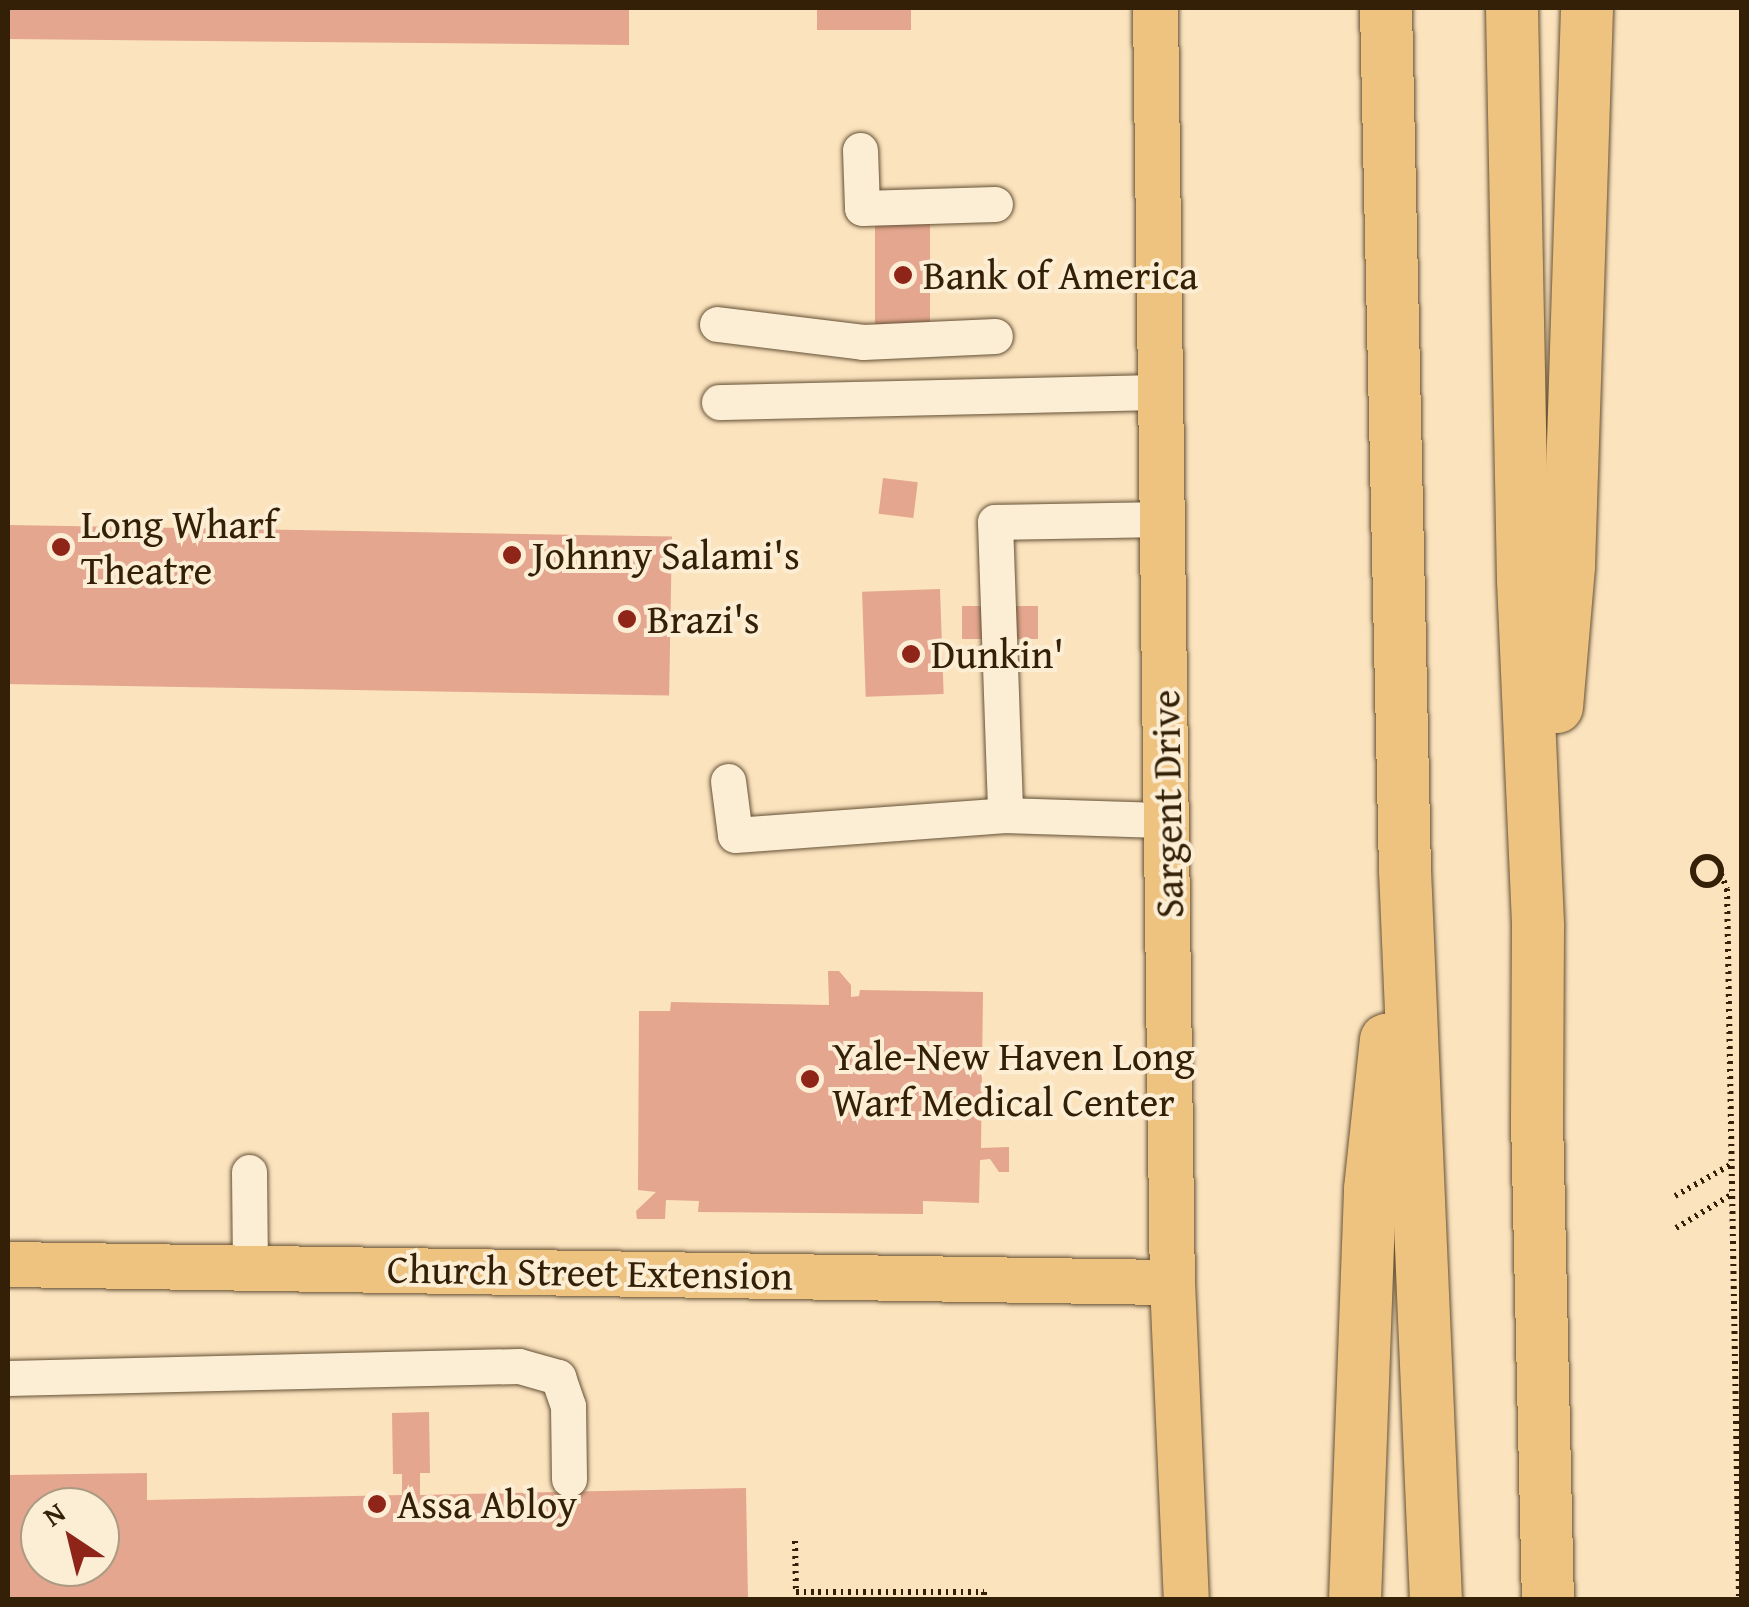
<!DOCTYPE html>
<html>
<head>
<meta charset="utf-8">
<style>
  body { margin:0 }
  #map { position:relative; width:1749px; height:1607px; overflow:hidden; background:#fbe3be; font-family:"Gentium Book Plus",serif }
  div>[style] { position:absolute }
  [style*='--x'] { left:calc(var(--x)*1px); top:calc(var(--y)*1px); width:calc(var(--w)*1px); rotate:calc(var(--a)*1deg) }
  .building>* { inset:0; background:#e4a68e; transform-origin:0 0 }
  .path>* { height:6px; margin-top:-3px; transform-origin:0; background:repeating-linear-gradient(90deg,#332007 0 2.5px,transparent 0 7.5px) }
  .path>.ring { margin:-3px; padding:0; box-sizing:content-box; background:none; border:6px solid #332007; border-radius:50% }
  .roads { filter:drop-shadow(0 0 2px #655135) drop-shadow(0 0 2px #655135) }
  .minor>* { height:35px; margin:-17.5px; padding:0 17.5px; transform-origin:17.5px; border-radius:17.5px; background:#fcedd5 }
  .major>* { height:45px; margin:-22.5px; padding:0 22.5px; transform-origin:22.5px; border-radius:22.5px; background:#eec27f }
  .highway>* { height:52px; margin:-26px; padding:0 26px; transform-origin:26px; border-radius:26px; background:#eec27f }
  .dots>* { width:28px; height:28px; translate:-50% -50%; box-sizing:border-box; border:5px solid #fcedd5; border-radius:50% }
  span { translate:-50% -50%; white-space:nowrap; text-align:center; line-height:1.15; -webkit-text-stroke:8px #fcedd5; paint-order:stroke }
  .poi-label { font-size:40px; color:#332007 }
  .left { translate:0 -50%; text-align:left }
  .street-label { font-size:40px; color:#332007 }
  .frame { position:absolute; inset:0; border:10px solid #332007; pointer-events:none }
  .north { position:absolute; left:20px; top:1487px; width:100px; height:100px; box-sizing:border-box; background:#fcedd5; border:2px solid #ac9b83; border-radius:50%; rotate:325deg; font-size:28px; font-weight:700; line-height:40px; text-align:center; color:#332007 }
  .north::after { content:''; display:block; margin:auto; width:35px; height:45px; background:#8f2418; clip-path:polygon(50% 0,100% 100%,50% 72%,0 100%) }
</style>
</head>
<body>
<div id="map">
  <div class="building">
    <div style="clip-path:polygon(8px 8px,629px 8px,629px 45px,8px 39px)"></div>
    <div style="left:817px;top:8px;width:94px;height:22px"></div>
    <div style="left:875px;top:215px;width:55px;height:121px"></div>
    <div style="left:883px;top:478px;width:35px;height:36px;rotate:7deg"></div>
    <div style="left:8px;top:525px;width:664px;height:159px;rotate:1deg"></div>
    <div style="left:940px;top:589px;width:105px;height:78px;rotate:88deg"></div>
    <div style="left:1038px;top:606px;width:33px;height:76px;rotate:90deg"></div>
    <div style="clip-path:polygon(828px 971px,839px 971px,851px 985px,851px 997px,859px 996px,860px 990px,983px 992px,981px 1148px,1009px 1147px,1009px 1172px,999px 1172px,990px 1159px,980px 1160px,979px 1203px,923px 1201px,923px 1214px,698px 1212px,699px 1201px,666px 1200px,665px 1219px,637px 1219px,636px 1211px,656px 1192px,638px 1190px,639px 1011px,670px 1011px,671px 1002px,829px 1005px)"></div>
    <div style="clip-path:polygon(evenodd,429px 1412px,430px 1473px,420px 1473px,420px 1495px,746px 1488px,748px 1600px,8px 1600px,8px 1475px,147px 1473px,147px 1500px,402px 1495px,402px 1474px,393px 1474px,392px 1413px,429px 1412px,40px 1507px,100px 1507px,100px 1567px,40px 1567px,40px 1507px)"></div>
  </div>
  <div class="path">
    <div class="ring" style="left:1693px;top:857px;width:22px;height:22px"></div>
    <div style="--x:1721;--y:874;--w:16;--a:68"></div>
    <div style="--x:1727;--y:889;--w:711;--a:89.03"></div>
    <div style="--x:1675;--y:1196;--w:65;--a:-29.3"></div>
    <div style="--x:1676;--y:1228;--w:64;--a:-31"></div>
    <div style="--x:795;--y:1541;--w:51;--a:88.9"></div>
    <div style="--x:796;--y:1592;--w:188;--a:0"></div>
    <div style="--x:984;--y:1592;--w:8;--a:90"></div>
  </div>
  <div class="roads">
    <div class="minor">
      <div style="--x:860;--y:150;--w:58;--a:88"></div>
      <div style="--x:862;--y:208;--w:133;--a:-1.7"></div>
      <div style="--x:717;--y:324;--w:147;--a:7"></div>
      <div style="--x:863;--y:342;--w:132;--a:-2.6"></div>
      <div style="--x:719;--y:402;--w:442;--a:-1.3"></div>
      <div style="--x:1163;--y:519;--w:168;--a:179"></div>
      <div style="--x:995;--y:522;--w:293;--a:88"></div>
      <div style="--x:1005;--y:815;--w:162;--a:1.8"></div>
      <div style="--x:728;--y:781;--w:54;--a:82.6"></div>
      <div style="--x:735;--y:835;--w:271;--a:-4.2"></div>
      <div style="--x:249;--y:1172;--w:95;--a:89.4"></div>
      <div style="--x:8;--y:1378;--w:511;--a:-1.35"></div>
      <div style="--x:519;--y:1366;--w:41;--a:15.8"></div>
      <div style="--x:558;--y:1377;--w:31;--a:71"></div>
      <div style="--x:568;--y:1406;--w:73;--a:89.2"></div>
    </div>
    <div class="major">
      <div style="--x:1155;--y:8;--w:1274;--a:89.24"></div>
      <div style="--x:1172;--y:1282;--w:318;--a:87.5"></div>
      <div style="--x:8;--y:1264;--w:1164;--a:0.89"></div>
    </div>
    <div class="highway">
      <div style="--x:1386;--y:8;--w:862;--a:88.74"></div>
      <div style="--x:1405;--y:870;--w:731;--a:87.57"></div>
      <div style="--x:1512;--y:8;--w:572;--a:88.9"></div>
      <div style="--x:1523;--y:580;--w:347;--a:87.5"></div>
      <div style="--x:1538;--y:927;--w:192;--a:90.3"></div>
      <div style="--x:1537;--y:1119;--w:481;--a:88.7"></div>
      <div style="--x:1557;--y:707;--w:142;--a:-85.1"></div>
      <div style="--x:1569;--y:566;--w:558;--a:-88.15"></div>
      <div style="--x:1355;--y:1600;--w:411;--a:-87.9"></div>
      <div style="--x:1370;--y:1189;--w:150;--a:-83.9"></div>
    </div>
  </div>
  <div class="dots">
    <div style="left:903px;top:275px;background:#8f2418"></div>
    <div style="left:61px;top:547px;background:#8f2418"></div>
    <div style="left:512px;top:555px;background:#8f2418"></div>
    <div style="left:627px;top:619px;background:#8f2418"></div>
    <div style="left:911px;top:654px;background:#8f2418"></div>
    <div style="left:810px;top:1079px;background:#8f2418"></div>
    <div style="left:377px;top:1504px;background:#8f2418"></div>
  </div>
  <div class="poi-label">
    <span class="left" style="left:923px;top:275px">Bank of America</span>
    <span class="left" style="left:81px;top:547px">Long Wharf<br>Theatre</span>
    <span class="left" style="left:532px;top:555px">Johnny Salami's</span>
    <span class="left" style="left:647px;top:619px">Brazi's</span>
    <span class="left" style="left:931px;top:654px">Dunkin'</span>
    <span class="left" style="left:832px;top:1079px">Yale-New Haven Long<br>Warf Medical Center</span>
    <span class="left" style="left:397px;top:1504px">Assa Abloy</span>
  </div>
  <div class="street-label">
    <span style="left:1167px;top:804px;rotate:-91deg">Sargent Drive</span>
    <span style="left:590px;top:1272px;rotate:1deg">Church Street Extension</span>
  </div>
  <div class="frame"></div>
  <div class="north">N</div>
</div>
</body>
</html>
